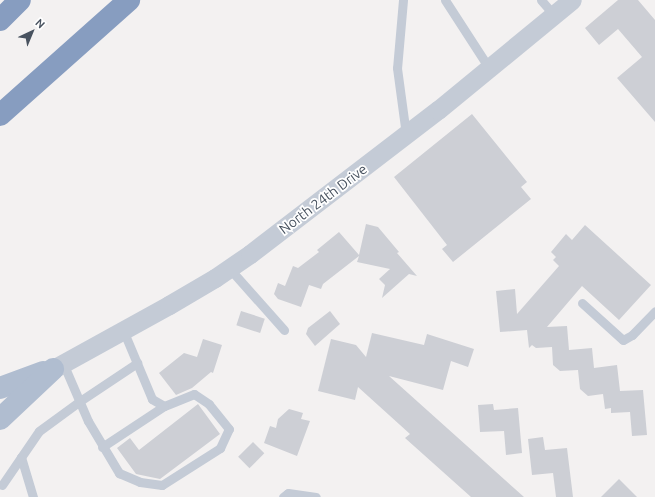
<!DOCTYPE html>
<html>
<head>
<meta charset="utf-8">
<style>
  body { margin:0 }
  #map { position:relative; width:655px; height:497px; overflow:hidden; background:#f3f1f1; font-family:Ubuntu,sans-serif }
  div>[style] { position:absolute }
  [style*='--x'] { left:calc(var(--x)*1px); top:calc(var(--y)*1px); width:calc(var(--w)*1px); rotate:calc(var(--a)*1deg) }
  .building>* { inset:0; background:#cdcfd5; transform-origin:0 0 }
  .lane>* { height:9px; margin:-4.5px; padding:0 4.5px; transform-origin:4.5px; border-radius:4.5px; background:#c4cbd6 }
  .street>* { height:19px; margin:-9.5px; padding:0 9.5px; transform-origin:9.5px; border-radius:9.5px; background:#c4cbd6 }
  .primary>* { height:22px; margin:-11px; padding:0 11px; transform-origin:11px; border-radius:11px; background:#b0bdd0 }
  .highway>* { height:22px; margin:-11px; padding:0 11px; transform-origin:11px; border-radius:11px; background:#879dc0 }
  span { translate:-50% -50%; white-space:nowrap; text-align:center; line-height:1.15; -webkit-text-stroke:3.5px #fff; paint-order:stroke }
  .street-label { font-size:14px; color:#48525f }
  .north { position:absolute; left:12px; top:12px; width:40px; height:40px; -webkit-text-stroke:3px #fff; paint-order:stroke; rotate:44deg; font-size:11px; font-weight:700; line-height:16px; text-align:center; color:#48525f }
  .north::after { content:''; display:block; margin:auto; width:14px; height:18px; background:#48525f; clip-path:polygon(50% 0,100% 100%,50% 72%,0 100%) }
</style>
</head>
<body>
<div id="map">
  <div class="building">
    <div style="clip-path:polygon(618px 0,638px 0,655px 20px,655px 122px,617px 78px,642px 57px,618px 29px,599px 45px,585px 28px)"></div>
    <div style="clip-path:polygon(472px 114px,527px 182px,521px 187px,531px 199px,453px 262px,442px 249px,447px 245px,394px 177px)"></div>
    <div style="clip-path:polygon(366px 224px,378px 227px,399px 252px,397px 253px,417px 276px,409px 274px,382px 298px,385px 285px,379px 279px,390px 269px,357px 262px,359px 256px,323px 284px,321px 289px,309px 285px,301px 307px,278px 299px,274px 294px,278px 283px,285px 286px,293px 266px,298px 268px,319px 252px,317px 250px,339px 232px,359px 255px)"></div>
    <div style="clip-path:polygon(585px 225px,651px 285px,619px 320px,582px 286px,547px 327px,567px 326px,569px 350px,592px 348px,594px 368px,617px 365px,620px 391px,643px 390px,647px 435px,632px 436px,630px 412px,611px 413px,611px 408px,605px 409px,603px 394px,588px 396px,580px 389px,578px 370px,560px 371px,553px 365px,552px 347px,536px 348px,532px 345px,529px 348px,527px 330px,500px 332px,496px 291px,515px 289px,517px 314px,559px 266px,553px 260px,556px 257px,551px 252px,566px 234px,572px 240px)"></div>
    <div style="left:241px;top:311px;width:25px;height:15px;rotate:18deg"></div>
    <div style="clip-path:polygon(330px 311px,340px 324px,315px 346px,306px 334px,308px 328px)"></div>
    <div style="clip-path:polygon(372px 333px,424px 345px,427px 334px,474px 349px,468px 367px,451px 361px,443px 390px,389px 376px,524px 497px,471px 497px,405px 438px,410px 434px,358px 387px,355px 400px,318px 391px,331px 339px,356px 345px,366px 357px)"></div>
    <div style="clip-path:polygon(203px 339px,222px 345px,213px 373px,211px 372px,192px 388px,176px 395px,159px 373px,184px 353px,197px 357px)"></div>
    <div style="clip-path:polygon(198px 404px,220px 434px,160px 479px,136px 474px,117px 448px,130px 438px,139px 450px)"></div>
    <div style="clip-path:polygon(493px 404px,494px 410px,518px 408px,522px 453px,506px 455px,504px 431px,480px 432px,478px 405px)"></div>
    <div style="clip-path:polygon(289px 409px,303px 413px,301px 419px,310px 421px,297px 456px,264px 443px,270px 426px,276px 428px,278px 419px)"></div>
    <div style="clip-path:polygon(543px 437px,545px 450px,567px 448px,573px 497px,556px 497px,553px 473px,532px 475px,528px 439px)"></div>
    <div style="left:253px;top:442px;width:16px;height:21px;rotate:45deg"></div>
    <div style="clip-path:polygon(619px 479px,637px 497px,601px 497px)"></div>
  </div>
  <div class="lane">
    <div style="--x:403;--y:0;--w:68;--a:95"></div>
    <div style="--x:397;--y:68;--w:68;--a:82.3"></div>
    <div style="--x:445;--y:0;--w:81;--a:57.1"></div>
    <div style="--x:541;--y:0;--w:20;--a:49"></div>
    <div style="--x:229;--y:268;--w:83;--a:48.4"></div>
    <div style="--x:582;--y:303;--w:55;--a:42.1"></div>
    <div style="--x:623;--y:340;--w:10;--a:-29"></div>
    <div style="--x:632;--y:335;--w:33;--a:-46"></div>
    <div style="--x:63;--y:363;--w:63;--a:66.7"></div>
    <div style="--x:88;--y:421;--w:61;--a:59.2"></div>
    <div style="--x:119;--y:473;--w:23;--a:23"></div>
    <div style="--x:140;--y:482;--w:22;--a:8"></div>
    <div style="--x:162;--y:485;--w:69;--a:-32.5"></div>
    <div style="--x:220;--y:448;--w:21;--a:-65"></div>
    <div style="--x:229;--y:429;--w:32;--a:-129"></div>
    <div style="--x:209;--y:404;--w:18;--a:-146"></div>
    <div style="--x:194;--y:394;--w:32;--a:158"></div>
    <div style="--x:164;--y:406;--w:14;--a:-150"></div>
    <div style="--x:152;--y:399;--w:75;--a:-112.8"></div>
    <div style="--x:102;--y:447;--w:74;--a:-33.5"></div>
    <div style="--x:21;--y:457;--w:42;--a:73.3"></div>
    <div style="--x:2;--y:485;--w:65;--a:-55.6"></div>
    <div style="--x:39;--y:431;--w:51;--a:-36.2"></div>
    <div style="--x:80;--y:401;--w:69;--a:-33.7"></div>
    <div style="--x:283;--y:497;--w:6;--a:-39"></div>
    <div style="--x:288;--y:493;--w:28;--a:8"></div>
  </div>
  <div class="street">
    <div style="--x:53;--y:369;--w:132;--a:-28.9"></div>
    <div style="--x:169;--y:305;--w:53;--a:-30.4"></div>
    <div style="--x:215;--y:278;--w:42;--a:-34.4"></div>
    <div style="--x:250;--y:254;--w:237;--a:-37.5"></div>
    <div style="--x:438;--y:110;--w:173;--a:-39.4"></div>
  </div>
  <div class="primary">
    <div style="--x:0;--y:388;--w:46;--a:-20.4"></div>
    <div style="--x:0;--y:419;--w:73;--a:-43.3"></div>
  </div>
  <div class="highway">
    <div style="--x:0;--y:20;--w:28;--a:-45"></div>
    <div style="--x:0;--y:115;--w:173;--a:-41.7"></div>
  </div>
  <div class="street-label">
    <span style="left:323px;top:199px;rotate:-37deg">North 24th Drive</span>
  </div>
  <div class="north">N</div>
</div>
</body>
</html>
